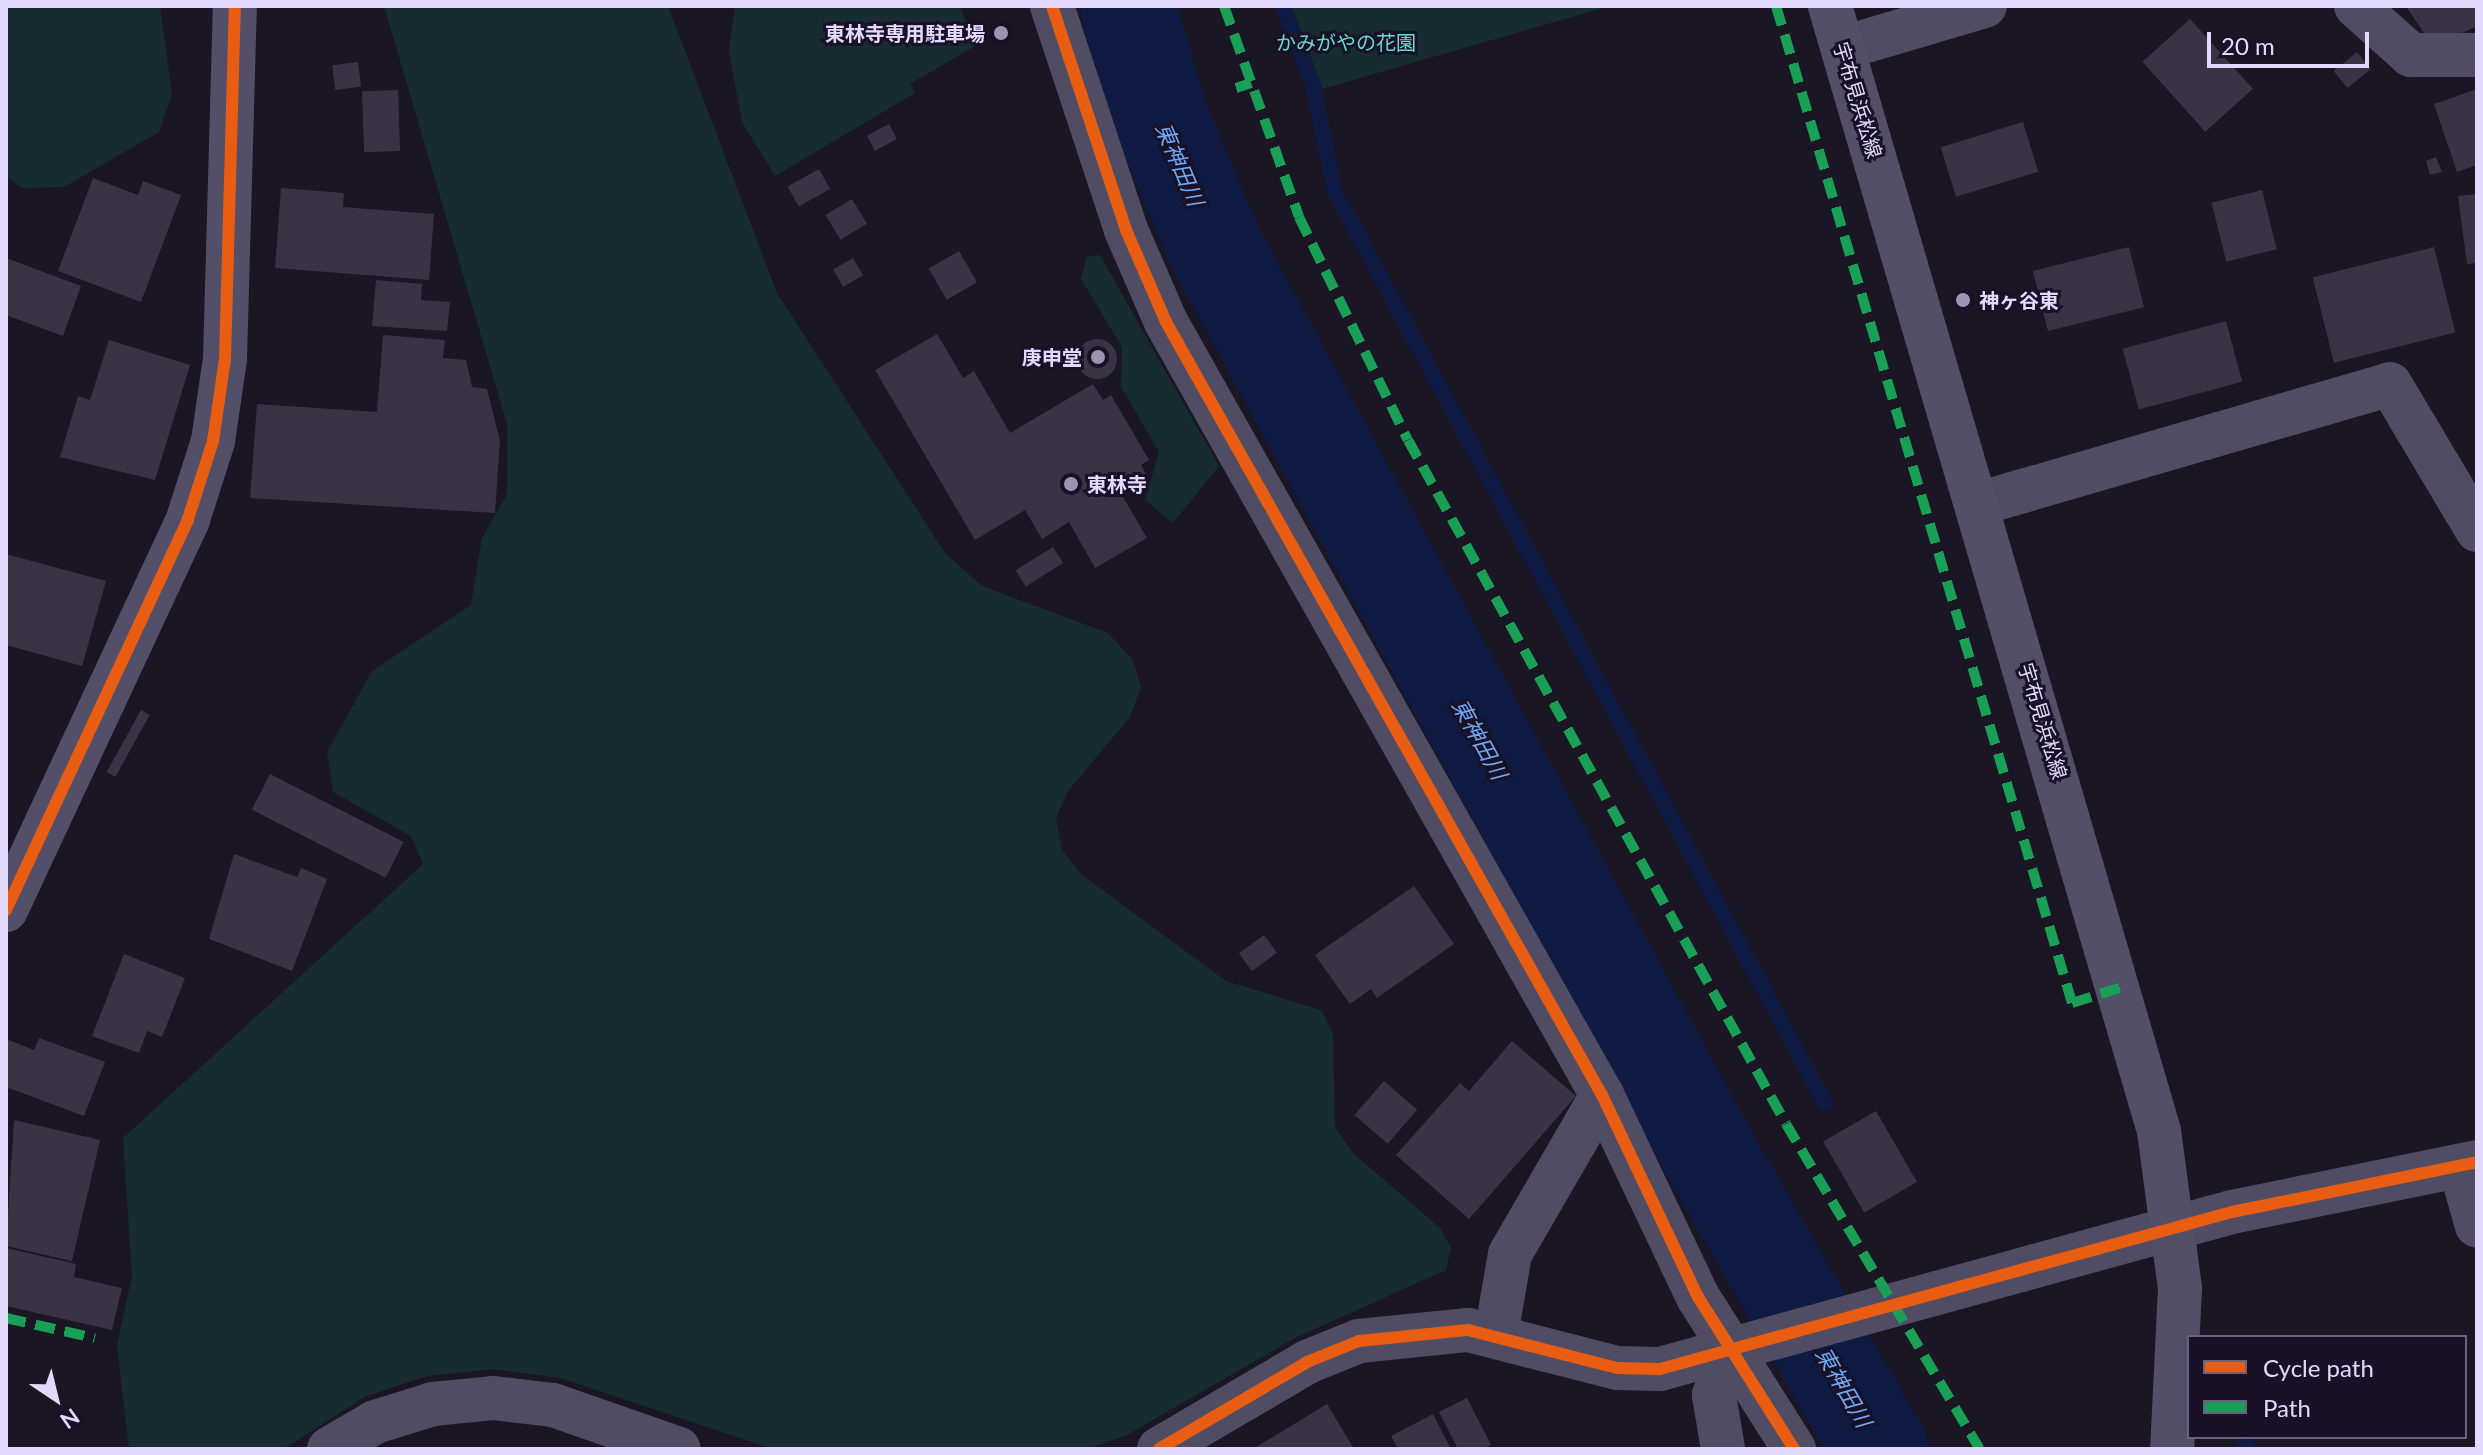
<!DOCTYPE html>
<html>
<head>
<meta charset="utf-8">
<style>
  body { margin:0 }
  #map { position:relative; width:2483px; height:1455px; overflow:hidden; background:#1a1623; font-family:Lato,"Noto Sans JP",sans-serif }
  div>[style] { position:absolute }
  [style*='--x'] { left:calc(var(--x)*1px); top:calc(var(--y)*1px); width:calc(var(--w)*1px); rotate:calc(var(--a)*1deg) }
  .green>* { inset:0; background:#162c30 }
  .stream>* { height:16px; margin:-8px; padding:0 8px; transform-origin:8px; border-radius:8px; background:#0f1b42 }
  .river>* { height:96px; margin:-48px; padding:0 48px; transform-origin:48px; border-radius:48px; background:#0f1b42 }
  .building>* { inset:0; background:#393444; transform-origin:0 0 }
  .round { border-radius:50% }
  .street>* { height:44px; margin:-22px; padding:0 22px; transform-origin:22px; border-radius:22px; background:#504c63 }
  .secondary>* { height:44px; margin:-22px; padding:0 22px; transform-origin:22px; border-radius:22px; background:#544f69 }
  .quiet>* { height:10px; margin-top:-5px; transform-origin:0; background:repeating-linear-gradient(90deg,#1a9f57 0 20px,transparent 0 30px) }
  .cycleway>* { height:12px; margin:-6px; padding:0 6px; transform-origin:6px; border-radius:6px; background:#e95d12 }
  .dots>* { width:22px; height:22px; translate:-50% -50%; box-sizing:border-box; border:4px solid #181128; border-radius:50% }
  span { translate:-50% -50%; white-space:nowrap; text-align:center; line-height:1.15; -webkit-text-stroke:6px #181128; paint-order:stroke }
  .poi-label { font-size:20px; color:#e2dafd; font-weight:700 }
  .right { translate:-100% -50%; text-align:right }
  .left { translate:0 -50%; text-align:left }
  .park-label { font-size:20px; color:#69dbca }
  .street-label { font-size:20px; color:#e2dafd }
  .water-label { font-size:22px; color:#6eaaf8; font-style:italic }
  .frame { position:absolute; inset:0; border:8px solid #e2dafd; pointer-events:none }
  .legend { position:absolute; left:2187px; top:1335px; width:280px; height:104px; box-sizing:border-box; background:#181128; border:2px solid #69617d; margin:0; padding:10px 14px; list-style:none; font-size:24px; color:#e2dafd }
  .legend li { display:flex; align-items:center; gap:16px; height:40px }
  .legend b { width:40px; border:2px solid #69617d }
  .north { position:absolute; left:16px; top:1359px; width:80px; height:80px; -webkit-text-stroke:6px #181128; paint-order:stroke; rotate:145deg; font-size:22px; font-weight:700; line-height:32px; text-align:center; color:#e2dafd }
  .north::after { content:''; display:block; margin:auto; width:28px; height:36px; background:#e2dafd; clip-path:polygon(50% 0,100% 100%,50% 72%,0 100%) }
  .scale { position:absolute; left:2207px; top:32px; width:162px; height:36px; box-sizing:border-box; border:4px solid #e2dafd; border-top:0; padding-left:10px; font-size:24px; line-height:28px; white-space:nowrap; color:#e2dafd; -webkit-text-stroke:6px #181128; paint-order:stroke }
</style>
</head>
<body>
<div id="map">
  <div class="green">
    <div style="clip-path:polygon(6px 6px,160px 6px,172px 94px,159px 132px,64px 187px,22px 188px,6px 176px)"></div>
    <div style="clip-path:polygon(384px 6px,668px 6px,777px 293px,945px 553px,982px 586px,1108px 633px,1133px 660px,1141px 687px,1130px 717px,1068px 791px,1056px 818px,1062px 850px,1082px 875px,1226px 981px,1321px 1010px,1333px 1033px,1335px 1127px,1353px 1153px,1440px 1228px,1451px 1248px,1446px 1270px,1295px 1338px,1129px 1434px,1089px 1449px,773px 1449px,560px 1378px,494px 1369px,427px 1376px,364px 1397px,284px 1449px,129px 1449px,117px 1345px,132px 1275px,123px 1138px,423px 864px,411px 836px,333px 792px,327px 752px,372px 671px,471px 605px,482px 538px,507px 494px,507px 424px)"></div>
    <div style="clip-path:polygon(735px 6px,959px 6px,977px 45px,910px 84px,915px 93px,775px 176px,742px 122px,729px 51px)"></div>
    <div style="clip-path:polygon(1292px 6px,1610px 6px,1322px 89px)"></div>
    <div style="clip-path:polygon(1100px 255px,1219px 466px,1173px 523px,1145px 500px,1159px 452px,1121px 387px,1122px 347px,1081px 279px,1087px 256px)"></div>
  </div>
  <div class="stream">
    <div style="--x:1283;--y:6;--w:85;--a:69.2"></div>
    <div style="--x:1313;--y:85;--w:109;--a:78.4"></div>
    <div style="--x:1335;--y:192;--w:1034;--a:61.73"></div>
    <div style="--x:2244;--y:1437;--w:12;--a:76"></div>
  </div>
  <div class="river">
    <div style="--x:1128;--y:6;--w:119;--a:73.9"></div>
    <div style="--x:1161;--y:120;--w:142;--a:66.9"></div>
    <div style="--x:1217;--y:251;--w:1040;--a:61.39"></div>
    <div style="--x:1715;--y:1164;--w:329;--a:59.9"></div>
  </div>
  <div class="building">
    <div style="clip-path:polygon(2406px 6px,2477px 6px,2477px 26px,2433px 47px)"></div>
    <div style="left:2190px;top:19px;width:94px;height:64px;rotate:48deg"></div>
    <div style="left:2357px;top:52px;width:22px;height:30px;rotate:51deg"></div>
    <div style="left:358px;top:62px;width:25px;height:26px;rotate:83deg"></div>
    <div style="clip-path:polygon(2477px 89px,2477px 165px,2457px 172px,2434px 104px)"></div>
    <div style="left:398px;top:90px;width:61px;height:36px;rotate:88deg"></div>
    <div style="left:2023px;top:122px;width:52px;height:86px;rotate:73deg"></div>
    <div style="left:889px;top:124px;width:17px;height:25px;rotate:62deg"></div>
    <div style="clip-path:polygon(2436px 157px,2442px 172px,2430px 175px,2426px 161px)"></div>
    <div style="left:819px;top:169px;width:23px;height:36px;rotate:61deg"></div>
    <div style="clip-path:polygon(93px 178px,138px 195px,143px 181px,181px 195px,141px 302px,58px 271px)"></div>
    <div style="clip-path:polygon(281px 188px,344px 193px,343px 207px,434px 214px,429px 280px,275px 268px)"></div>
    <div style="left:2262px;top:190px;width:61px;height:52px;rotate:76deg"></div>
    <div style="clip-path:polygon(2477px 194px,2477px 263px,2467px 264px,2458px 196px)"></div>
    <div style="left:852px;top:199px;width:29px;height:31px;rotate:59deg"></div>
    <div style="left:2129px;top:247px;width:62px;height:99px;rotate:76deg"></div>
    <div style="left:2434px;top:247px;width:88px;height:125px;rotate:76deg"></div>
    <div style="left:959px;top:251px;width:36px;height:35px;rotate:60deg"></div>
    <div style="clip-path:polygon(6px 258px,81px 286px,63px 336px,6px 315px)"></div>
    <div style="left:853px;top:258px;width:20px;height:23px;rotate:60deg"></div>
    <div style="clip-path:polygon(376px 280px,422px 284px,421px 300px,450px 302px,447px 331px,372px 326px)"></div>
    <div style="left:2226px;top:321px;width:63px;height:107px;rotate:75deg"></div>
    <div style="clip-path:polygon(937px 334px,963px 378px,974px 371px,1010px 433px,1093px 384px,1103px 400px,1111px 395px,1149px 460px,1141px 465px,1147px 476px,1120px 492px,1147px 538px,1095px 568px,1069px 522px,1042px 539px,1025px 510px,975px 540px,875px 370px)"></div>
    <div style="clip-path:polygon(383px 335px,445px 340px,443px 358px,466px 360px,472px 387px,487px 389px,500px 441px,495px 513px,250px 498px,257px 404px,377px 412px)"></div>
    <div class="round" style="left:1077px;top:339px;width:40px;height:40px"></div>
    <div style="clip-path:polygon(109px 340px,190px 365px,155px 480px,60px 457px,78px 396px,90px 400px)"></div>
    <div style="left:1053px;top:547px;width:19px;height:44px;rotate:58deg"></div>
    <div style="clip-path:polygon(6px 554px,106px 581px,82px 666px,6px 645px)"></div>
    <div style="left:141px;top:710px;width:10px;height:71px;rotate:29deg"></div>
    <div style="left:270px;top:774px;width:150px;height:40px;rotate:27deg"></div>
    <div style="clip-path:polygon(234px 854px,297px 877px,301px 868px,327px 879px,292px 971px,209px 939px)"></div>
    <div style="clip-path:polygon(1414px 886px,1454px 944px,1377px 998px,1371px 989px,1350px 1004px,1315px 955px)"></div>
    <div style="left:1264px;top:935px;width:22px;height:31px;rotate:54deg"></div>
    <div style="clip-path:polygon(124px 954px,185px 978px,162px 1037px,147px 1031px,139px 1053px,92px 1036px)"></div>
    <div style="clip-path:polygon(39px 1038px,105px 1062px,84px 1116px,6px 1087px,6px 1039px,34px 1050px)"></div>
    <div style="clip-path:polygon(1512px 1041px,1576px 1096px,1469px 1219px,1396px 1155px,1460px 1083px,1469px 1091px)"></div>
    <div style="left:1384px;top:1081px;width:44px;height:45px;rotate:41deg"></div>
    <div style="left:1876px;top:1111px;width:82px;height:61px;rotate:60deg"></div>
    <div style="clip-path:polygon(14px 1120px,100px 1140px,72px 1261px,6px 1246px)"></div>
    <div style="clip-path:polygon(6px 1248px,76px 1264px,74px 1277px,122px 1288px,112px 1330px,6px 1306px)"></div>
    <div style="clip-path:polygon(1467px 1398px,1491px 1445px,1483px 1449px,1458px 1449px,1439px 1412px)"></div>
    <div style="clip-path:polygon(1327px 1404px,1354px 1449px,1253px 1449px)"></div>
    <div style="clip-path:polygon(1433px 1414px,1451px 1449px,1398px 1449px,1391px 1436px)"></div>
  </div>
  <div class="street">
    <div style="--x:1052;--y:6;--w:236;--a:71.7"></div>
    <div style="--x:1126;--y:230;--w:100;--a:66.5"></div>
    <div style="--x:1166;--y:322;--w:887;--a:60.58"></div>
    <div style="--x:1602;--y:1095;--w:224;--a:64.6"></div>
    <div style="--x:1698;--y:1297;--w:180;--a:57.7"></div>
    <div style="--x:2356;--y:6;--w:74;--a:41.7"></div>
    <div style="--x:2411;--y:55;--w:66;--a:0"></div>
    <div style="--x:1843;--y:48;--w:148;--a:-16.5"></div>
    <div style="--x:1978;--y:504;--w:429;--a:-16.2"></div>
    <div style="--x:2390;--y:384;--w:170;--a:59.2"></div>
    <div style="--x:2460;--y:1166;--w:62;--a:74.2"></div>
    <div style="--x:1496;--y:1335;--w:82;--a:-80.2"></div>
    <div style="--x:1510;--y:1254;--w:184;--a:-59.9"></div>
    <div style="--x:329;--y:1449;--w:53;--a:-30.4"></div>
    <div style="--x:375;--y:1422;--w:61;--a:-17.2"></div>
    <div style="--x:433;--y:1404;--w:60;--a:-5.7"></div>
    <div style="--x:493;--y:1398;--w:60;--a:6.7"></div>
    <div style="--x:553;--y:1405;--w:133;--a:19.2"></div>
    <div style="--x:1159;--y:1449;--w:172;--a:-30.4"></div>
    <div style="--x:1307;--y:1362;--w:56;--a:-22"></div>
    <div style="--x:1359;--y:1341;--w:110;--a:-5.8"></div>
    <div style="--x:1468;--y:1330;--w:154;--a:14.3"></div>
    <div style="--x:1617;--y:1368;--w:43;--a:1.3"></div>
    <div style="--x:1660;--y:1369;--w:593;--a:-15.35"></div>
    <div style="--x:2232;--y:1212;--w:250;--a:-11.5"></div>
    <div style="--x:1723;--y:1449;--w:55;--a:-99.5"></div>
    <div style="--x:1714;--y:1395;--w:48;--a:-68.2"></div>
  </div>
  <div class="secondary">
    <div style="--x:1830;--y:6;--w:1172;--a:73.7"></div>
    <div style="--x:2159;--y:1131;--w:158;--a:82.4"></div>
    <div style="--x:2180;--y:1288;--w:161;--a:92.8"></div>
    <div style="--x:6;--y:910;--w:431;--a:-65"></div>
    <div style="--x:188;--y:519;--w:82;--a:-72.2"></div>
    <div style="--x:213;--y:441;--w:83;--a:-81.7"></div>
    <div style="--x:225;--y:359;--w:353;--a:-88.4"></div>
  </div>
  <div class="quiet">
    <div style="--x:1224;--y:6;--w:224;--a:70.4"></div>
    <div style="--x:1299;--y:217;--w:248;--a:64"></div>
    <div style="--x:1408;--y:440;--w:781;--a:61.07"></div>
    <div style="--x:1786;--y:1124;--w:378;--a:59.2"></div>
    <div style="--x:1776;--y:6;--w:1040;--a:73.46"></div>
    <div style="--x:2072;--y:1003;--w:52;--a:-17.7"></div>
    <div style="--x:1236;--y:88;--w:16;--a:-18"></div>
    <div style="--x:6;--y:1318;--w:91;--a:12.7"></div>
  </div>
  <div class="cycleway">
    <div style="--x:1052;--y:6;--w:236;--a:71.7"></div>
    <div style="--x:1126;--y:230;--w:100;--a:66.5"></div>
    <div style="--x:1166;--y:322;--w:887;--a:60.58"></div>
    <div style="--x:1602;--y:1095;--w:224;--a:64.6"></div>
    <div style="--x:1698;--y:1297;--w:180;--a:57.7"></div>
    <div style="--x:6;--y:910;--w:431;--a:-65"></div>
    <div style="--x:188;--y:519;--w:82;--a:-72.2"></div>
    <div style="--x:213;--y:441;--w:83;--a:-81.7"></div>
    <div style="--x:225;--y:359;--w:353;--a:-88.4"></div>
    <div style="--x:1159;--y:1449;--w:172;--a:-30.4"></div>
    <div style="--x:1307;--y:1362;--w:56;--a:-22"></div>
    <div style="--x:1359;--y:1341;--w:110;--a:-5.8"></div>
    <div style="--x:1468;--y:1330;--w:154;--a:14.3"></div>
    <div style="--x:1617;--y:1368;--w:43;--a:1.3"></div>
    <div style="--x:1660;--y:1369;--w:593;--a:-15.35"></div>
    <div style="--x:2232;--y:1212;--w:250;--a:-11.5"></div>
  </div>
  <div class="dots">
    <div style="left:1001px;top:33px;background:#9c95b1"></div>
    <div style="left:1963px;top:300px;background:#9c95b1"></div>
    <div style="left:1098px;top:357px;background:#9c95b1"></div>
    <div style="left:1071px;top:484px;background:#9c95b1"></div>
  </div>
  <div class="poi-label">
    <span class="right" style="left:985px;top:33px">東林寺専用駐車場</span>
    <span class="left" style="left:1979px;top:300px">神ヶ谷東</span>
    <span class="right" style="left:1082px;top:357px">庚申堂</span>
    <span class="left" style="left:1087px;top:484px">東林寺</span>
  </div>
  <div class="park-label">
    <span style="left:1346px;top:42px">かみがやの花園</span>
  </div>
  <div class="street-label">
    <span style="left:1858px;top:100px;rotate:73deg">宇布見浜松線</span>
    <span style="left:2043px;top:721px;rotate:73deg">宇布見浜松線</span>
  </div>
  <div class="water-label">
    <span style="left:1180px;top:164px;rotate:67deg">東神田川</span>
    <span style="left:1480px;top:739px;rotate:61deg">東神田川</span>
    <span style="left:1844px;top:1387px;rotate:60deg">東神田川</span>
  </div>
  <div class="frame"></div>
  <ul class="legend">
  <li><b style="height:10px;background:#e95d12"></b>Cycle path</li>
  <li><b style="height:10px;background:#1a9f57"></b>Path</li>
  </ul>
  <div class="north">N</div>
  <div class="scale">20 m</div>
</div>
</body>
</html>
